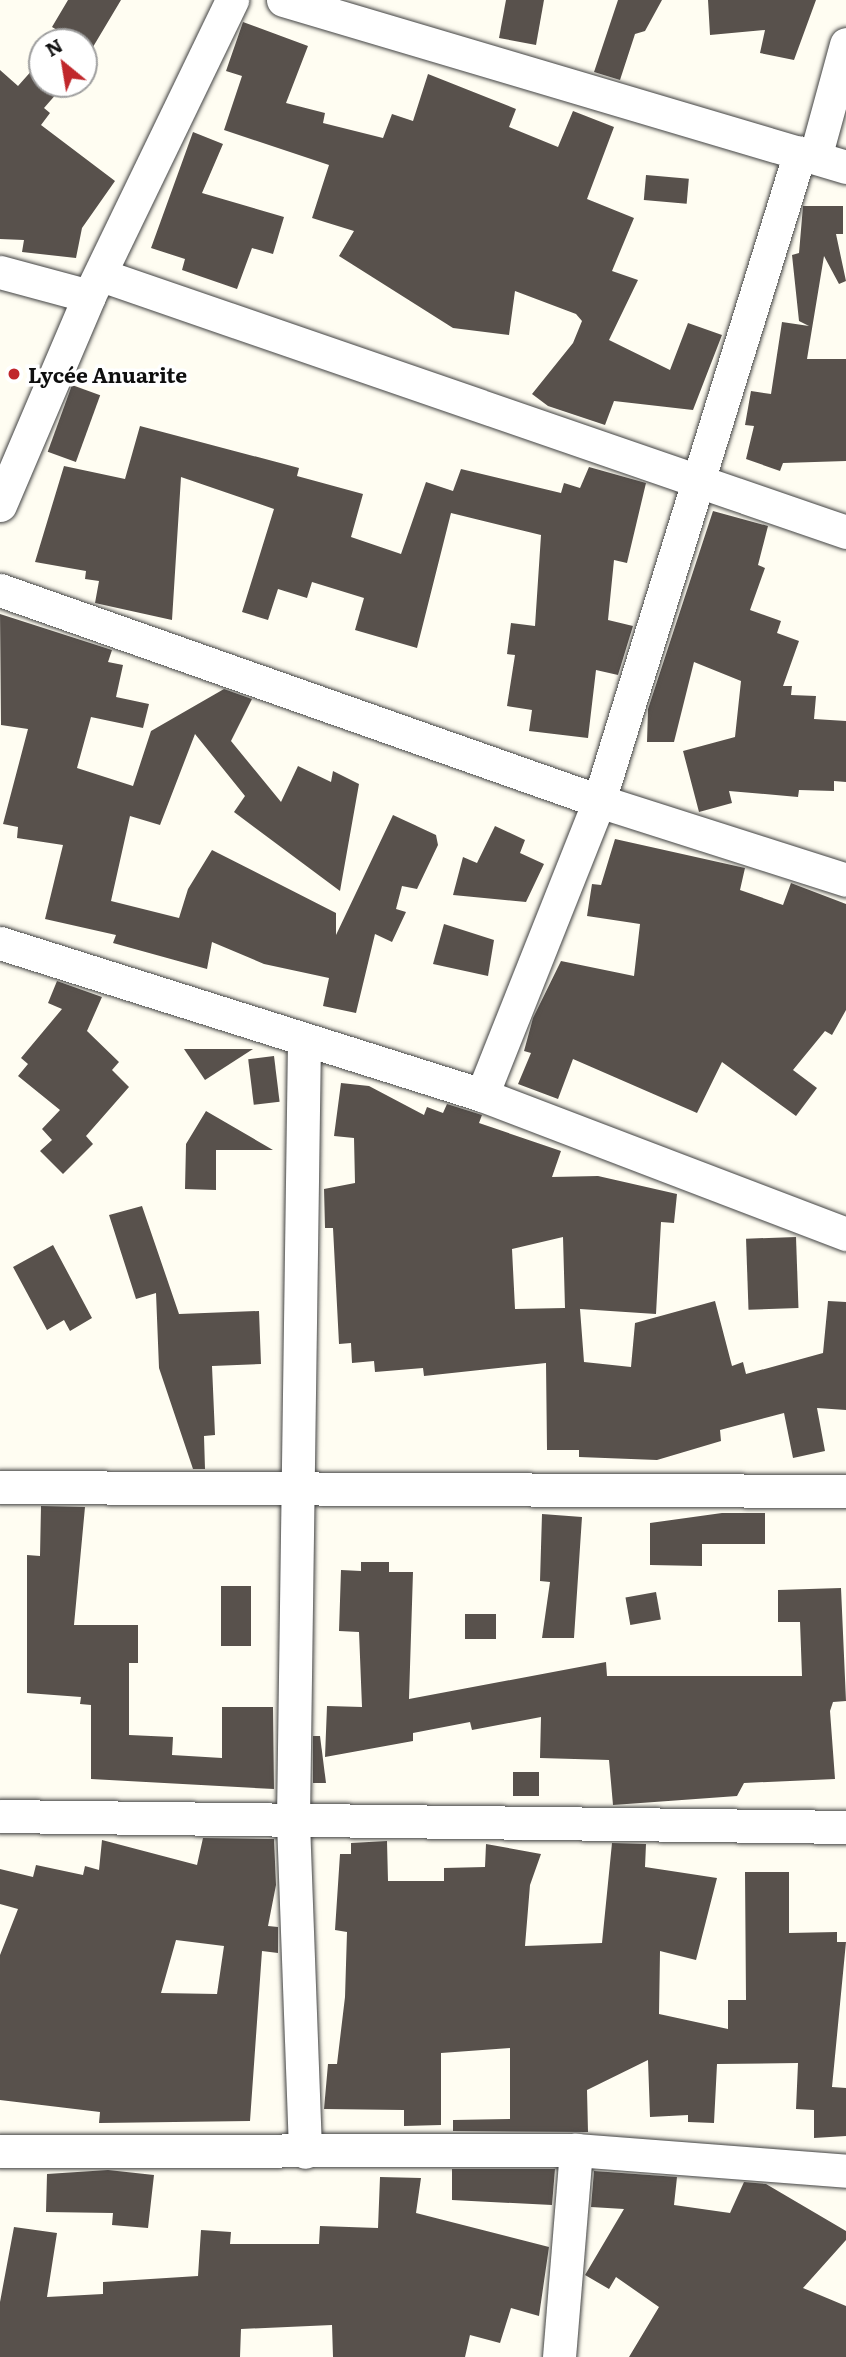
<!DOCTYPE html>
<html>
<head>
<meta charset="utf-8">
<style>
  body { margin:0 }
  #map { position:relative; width:846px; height:2357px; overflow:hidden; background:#fffdf2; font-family:Literata,serif }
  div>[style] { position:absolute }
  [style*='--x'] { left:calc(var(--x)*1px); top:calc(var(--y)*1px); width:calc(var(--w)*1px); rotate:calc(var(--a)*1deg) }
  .building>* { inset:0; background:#58514c; transform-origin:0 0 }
  .roads { filter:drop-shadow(0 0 2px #424242) drop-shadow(0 0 2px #424242) }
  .minor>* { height:33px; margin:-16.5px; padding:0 16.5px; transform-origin:16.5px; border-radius:16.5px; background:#fff }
  .dots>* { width:19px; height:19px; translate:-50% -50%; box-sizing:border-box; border:4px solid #fff; border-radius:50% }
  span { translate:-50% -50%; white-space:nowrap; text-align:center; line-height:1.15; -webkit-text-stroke:7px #fff; paint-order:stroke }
  .poi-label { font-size:21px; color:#0f0f0f; font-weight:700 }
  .left { translate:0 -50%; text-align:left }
  .north { position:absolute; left:28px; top:28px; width:70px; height:70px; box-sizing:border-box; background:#fff; border:2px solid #9f9f9f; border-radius:50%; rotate:330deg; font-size:19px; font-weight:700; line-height:28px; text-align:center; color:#0f0f0f }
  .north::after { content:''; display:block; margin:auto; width:24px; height:32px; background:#c0272b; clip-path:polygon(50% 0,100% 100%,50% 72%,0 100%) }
</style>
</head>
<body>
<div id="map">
  <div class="building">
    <div style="clip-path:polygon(68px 0,121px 0,84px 62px,84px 42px,57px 42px,64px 34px,52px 27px)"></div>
    <div style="clip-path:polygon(506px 0,544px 0,536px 45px,499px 38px)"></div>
    <div style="clip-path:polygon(618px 0,662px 0,645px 31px,635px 34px,620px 80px,594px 72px)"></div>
    <div style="clip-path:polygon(708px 0,816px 0,794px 60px,760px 53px,765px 30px,710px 35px)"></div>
    <div style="clip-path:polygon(243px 22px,308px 46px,286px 103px,325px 113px,323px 123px,383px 138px,392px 114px,413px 121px,428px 74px,516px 109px,509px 127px,558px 147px,573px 111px,614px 127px,587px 199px,634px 218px,612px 271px,638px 280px,609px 340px,670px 370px,688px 323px,722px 335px,693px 410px,614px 401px,605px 425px,548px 406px,532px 394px,573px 343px,582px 321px,576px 314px,515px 291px,509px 335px,453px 328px,339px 256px,354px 231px,312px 218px,329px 165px,224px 130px,242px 76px,226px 71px)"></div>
    <div style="clip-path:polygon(42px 59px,42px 84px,65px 84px,44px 108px,50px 113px,41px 125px,115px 181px,82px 228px,76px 258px,22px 252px,24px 240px,0 239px,0 70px,18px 86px)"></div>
    <div style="clip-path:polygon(193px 132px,223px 144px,202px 193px,284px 217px,273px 254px,252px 248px,237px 289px,182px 270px,185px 259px,151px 248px)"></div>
    <div style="left:646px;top:175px;width:43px;height:25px;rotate:5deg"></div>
    <div style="clip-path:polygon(803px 206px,843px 206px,843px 234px,836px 234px,846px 281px,839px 284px,824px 256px,807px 359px,846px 359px,846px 461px,783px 463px,780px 471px,746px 459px,754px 426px,745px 425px,751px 391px,771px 394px,782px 322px,809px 326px,799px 321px,792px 255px,799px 253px)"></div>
    <div style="left:72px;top:385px;width:30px;height:71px;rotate:20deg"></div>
    <div style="clip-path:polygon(140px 426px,299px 468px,297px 476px,363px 494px,351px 537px,401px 554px,426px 482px,453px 491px,461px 469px,561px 493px,564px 483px,580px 488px,589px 467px,646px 483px,627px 563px,614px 560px,608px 620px,633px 626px,618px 675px,596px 670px,588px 738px,529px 731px,532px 710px,507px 706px,515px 655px,507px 654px,511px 623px,535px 626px,541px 535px,451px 513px,417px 648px,355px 630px,364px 598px,312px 582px,307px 598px,278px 589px,268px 620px,242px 612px,274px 509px,181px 477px,172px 620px,95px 603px,99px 581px,85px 579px,86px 571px,35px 562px,64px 466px,125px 479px)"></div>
    <div style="clip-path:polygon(713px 511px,768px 526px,758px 565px,765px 568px,750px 610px,781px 621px,777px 633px,799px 641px,783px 686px,792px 686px,791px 695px,816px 696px,814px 719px,846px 721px,846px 782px,834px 781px,834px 791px,799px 790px,798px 797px,729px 791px,732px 803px,699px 812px,683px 751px,735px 737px,741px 681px,694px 662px,674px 742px,647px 742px,648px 709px)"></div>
    <div style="clip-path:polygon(0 614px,112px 650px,108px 662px,123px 665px,116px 697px,149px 704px,143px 728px,91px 717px,77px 768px,133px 786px,151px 731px,224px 689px,252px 699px,231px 741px,281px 802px,298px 766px,331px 782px,333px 771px,359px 784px,340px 891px,234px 812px,245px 796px,195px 734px,160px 825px,130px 816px,111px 901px,179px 918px,188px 889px,212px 850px,336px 913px,336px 935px,393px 815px,436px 835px,438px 845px,417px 889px,402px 886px,396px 909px,406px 912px,392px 942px,375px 934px,356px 1013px,323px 1006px,329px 978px,264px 964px,212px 942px,207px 969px,113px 943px,116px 935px,45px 919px,63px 845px,17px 838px,18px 827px,3px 824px,28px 729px,1px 725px)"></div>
    <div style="clip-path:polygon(495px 826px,525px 840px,520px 853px,544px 864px,526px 902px,453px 895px,463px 857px,477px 863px)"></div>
    <div style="clip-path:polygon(615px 839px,745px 868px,740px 890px,783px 905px,791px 883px,846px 904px,846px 1010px,832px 1035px,825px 1031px,793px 1070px,817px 1088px,796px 1116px,722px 1062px,697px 1113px,573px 1059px,558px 1099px,518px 1084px,531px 1053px,524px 1051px,533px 1018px,561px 961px,634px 976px,640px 924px,587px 916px,592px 884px,601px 885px)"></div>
    <div style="clip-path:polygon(444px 924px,494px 940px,488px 976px,433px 964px)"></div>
    <div style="clip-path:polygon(57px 981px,102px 997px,87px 1031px,119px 1062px,112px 1070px,129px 1087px,86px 1136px,93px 1144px,63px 1174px,40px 1151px,52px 1140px,42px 1129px,60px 1110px,18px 1076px,28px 1064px,21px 1058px,62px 1009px,48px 1003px)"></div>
    <div style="clip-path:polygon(184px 1049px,253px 1049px,205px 1080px)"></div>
    <div style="left:274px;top:1056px;width:46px;height:26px;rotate:83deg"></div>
    <div style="clip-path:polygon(evenodd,341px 1083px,369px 1086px,424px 1115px,427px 1107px,443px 1113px,447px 1104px,482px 1115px,479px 1123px,561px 1151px,552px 1177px,598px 1176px,677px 1194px,674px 1223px,661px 1222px,656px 1314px,580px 1309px,584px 1362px,631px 1367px,635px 1323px,715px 1301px,732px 1366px,743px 1362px,746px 1374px,823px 1353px,828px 1301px,846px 1302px,846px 1410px,817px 1408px,825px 1451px,793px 1458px,784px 1413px,720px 1430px,721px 1441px,657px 1460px,579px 1457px,579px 1450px,547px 1450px,546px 1363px,424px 1376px,423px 1368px,375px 1372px,374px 1361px,352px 1363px,351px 1343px,339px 1344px,333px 1228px,325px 1228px,324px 1189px,355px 1183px,354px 1138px,334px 1136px,341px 1083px,563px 1237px,565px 1308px,515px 1309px,512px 1249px,563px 1237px)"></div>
    <div style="clip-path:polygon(206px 1111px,273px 1150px,216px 1150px,216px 1190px,185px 1189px,186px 1144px)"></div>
    <div style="clip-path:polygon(142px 1206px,179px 1314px,259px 1311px,261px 1364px,212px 1366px,215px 1435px,204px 1436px,205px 1469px,193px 1469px,159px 1368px,156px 1293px,136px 1299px,109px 1215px)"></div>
    <div style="left:796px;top:1237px;width:71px;height:50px;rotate:88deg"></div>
    <div style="clip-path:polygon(53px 1245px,92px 1318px,70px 1331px,64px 1320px,47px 1330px,13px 1267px)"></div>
    <div style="clip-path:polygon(41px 1506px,85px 1507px,74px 1625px,138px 1625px,138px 1663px,129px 1663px,129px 1735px,173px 1737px,172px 1755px,222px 1758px,222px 1707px,273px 1707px,274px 1789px,91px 1779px,91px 1705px,80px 1704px,81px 1697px,27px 1693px,27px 1555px,40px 1556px)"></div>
    <div style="clip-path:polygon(722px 1513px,765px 1513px,765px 1544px,702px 1544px,702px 1566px,650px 1565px,650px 1523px)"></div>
    <div style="clip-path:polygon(542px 1514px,582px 1517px,574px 1638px,542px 1638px,550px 1582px,540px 1581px)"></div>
    <div style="clip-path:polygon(361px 1562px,389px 1562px,389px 1572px,413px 1572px,409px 1699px,606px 1662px,607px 1676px,802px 1676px,800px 1622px,778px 1622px,778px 1590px,841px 1588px,846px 1701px,833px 1702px,830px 1711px,835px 1779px,744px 1783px,737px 1796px,613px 1805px,609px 1760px,540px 1758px,541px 1717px,472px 1730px,470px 1722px,413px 1733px,413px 1741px,325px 1757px,327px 1706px,362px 1707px,359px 1632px,339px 1631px,341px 1570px,361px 1571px)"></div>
    <div style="left:221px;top:1586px;width:30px;height:60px"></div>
    <div style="left:656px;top:1592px;width:28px;height:31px;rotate:80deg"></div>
    <div style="left:465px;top:1614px;width:31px;height:25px"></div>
    <div style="clip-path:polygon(313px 1736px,320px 1736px,326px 1783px,313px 1783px)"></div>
    <div style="left:539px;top:1772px;width:24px;height:26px;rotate:90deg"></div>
    <div style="clip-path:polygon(evenodd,203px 1838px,274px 1839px,276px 1885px,268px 1926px,278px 1927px,278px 1953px,262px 1951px,250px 2121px,99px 2123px,100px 2112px,0 2100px,0 1955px,18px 1909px,0 1904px,0 1869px,33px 1877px,36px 1865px,83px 1875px,85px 1866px,99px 1870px,102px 1840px,197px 1865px,203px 1838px,176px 1940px,224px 1946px,217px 1994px,161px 1993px,176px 1940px)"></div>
    <div style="clip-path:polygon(387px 1841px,388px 1881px,444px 1881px,444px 1868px,485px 1867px,486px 1844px,541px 1854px,530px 1885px,525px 1946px,602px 1943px,612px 1843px,646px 1844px,645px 1867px,717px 1878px,696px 1960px,660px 1951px,659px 2014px,728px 2029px,728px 2000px,746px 2000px,745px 1872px,789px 1872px,789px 1933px,837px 1932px,837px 1942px,846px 1942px,832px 2087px,846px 2088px,846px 2136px,814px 2138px,814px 2110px,796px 2109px,798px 2063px,717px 2064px,714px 2123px,688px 2122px,688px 2115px,650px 2117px,648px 2060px,587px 2090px,588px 2132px,453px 2131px,453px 2120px,510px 2119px,510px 2048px,441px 2053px,441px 2125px,404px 2126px,404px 2110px,324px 2109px,328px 2064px,337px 2064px,345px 1997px,347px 1932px,335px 1930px,340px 1854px,351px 1854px,351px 1843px)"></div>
    <div style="clip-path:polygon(452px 2169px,555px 2169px,552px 2205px,452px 2200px)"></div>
    <div style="clip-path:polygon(108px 2170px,154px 2175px,148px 2228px,112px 2225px,113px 2213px,46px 2212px,47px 2174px)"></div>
    <div style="clip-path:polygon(594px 2171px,677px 2177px,674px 2205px,730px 2213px,744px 2182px,766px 2184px,846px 2231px,846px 2240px,803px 2288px,846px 2306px,846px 2357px,629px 2357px,659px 2307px,616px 2277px,609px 2289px,585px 2275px,624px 2209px,591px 2207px)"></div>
    <div style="clip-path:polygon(380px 2177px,421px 2178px,416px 2213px,549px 2247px,539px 2316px,511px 2308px,500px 2343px,470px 2335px,465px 2357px,333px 2357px,332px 2325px,241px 2329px,240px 2357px,0 2357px,0 2302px,14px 2227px,57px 2233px,47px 2297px,103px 2294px,103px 2282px,198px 2276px,201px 2230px,231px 2232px,230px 2244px,319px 2244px,320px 2226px,378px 2228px)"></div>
  </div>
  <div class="roads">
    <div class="minor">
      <div style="--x:283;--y:0;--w:587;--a:16.52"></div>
      <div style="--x:816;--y:154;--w:114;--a:-74.7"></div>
      <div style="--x:0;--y:272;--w:92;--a:15.1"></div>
      <div style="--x:101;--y:275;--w:788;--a:19.03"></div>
      <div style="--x:0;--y:505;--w:227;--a:-66.9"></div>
      <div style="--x:89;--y:296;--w:329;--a:-64.2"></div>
      <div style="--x:0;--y:590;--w:635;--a:19.41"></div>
      <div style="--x:599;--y:801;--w:259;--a:17.7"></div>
      <div style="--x:0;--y:943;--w:505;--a:17.5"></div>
      <div style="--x:482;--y:1095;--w:390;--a:20.9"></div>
      <div style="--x:304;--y:1040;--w:782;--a:90.81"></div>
      <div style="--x:293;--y:1822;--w:330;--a:87.9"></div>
      <div style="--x:482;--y:1095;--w:316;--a:-68.3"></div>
      <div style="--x:599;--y:801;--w:679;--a:-72.79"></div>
      <div style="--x:0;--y:1487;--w:846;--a:0.27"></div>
      <div style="--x:0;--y:1816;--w:846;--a:0.74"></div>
      <div style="--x:0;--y:2151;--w:576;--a:-0.1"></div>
      <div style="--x:576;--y:2150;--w:271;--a:4.4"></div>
      <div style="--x:559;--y:2357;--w:208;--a:-85.3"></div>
    </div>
  </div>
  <div class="dots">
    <div style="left:14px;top:374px;background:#c0272b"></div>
  </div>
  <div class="poi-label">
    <span class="left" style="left:28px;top:374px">Lycée Anuarite</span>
  </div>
  <div class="north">N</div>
</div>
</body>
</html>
